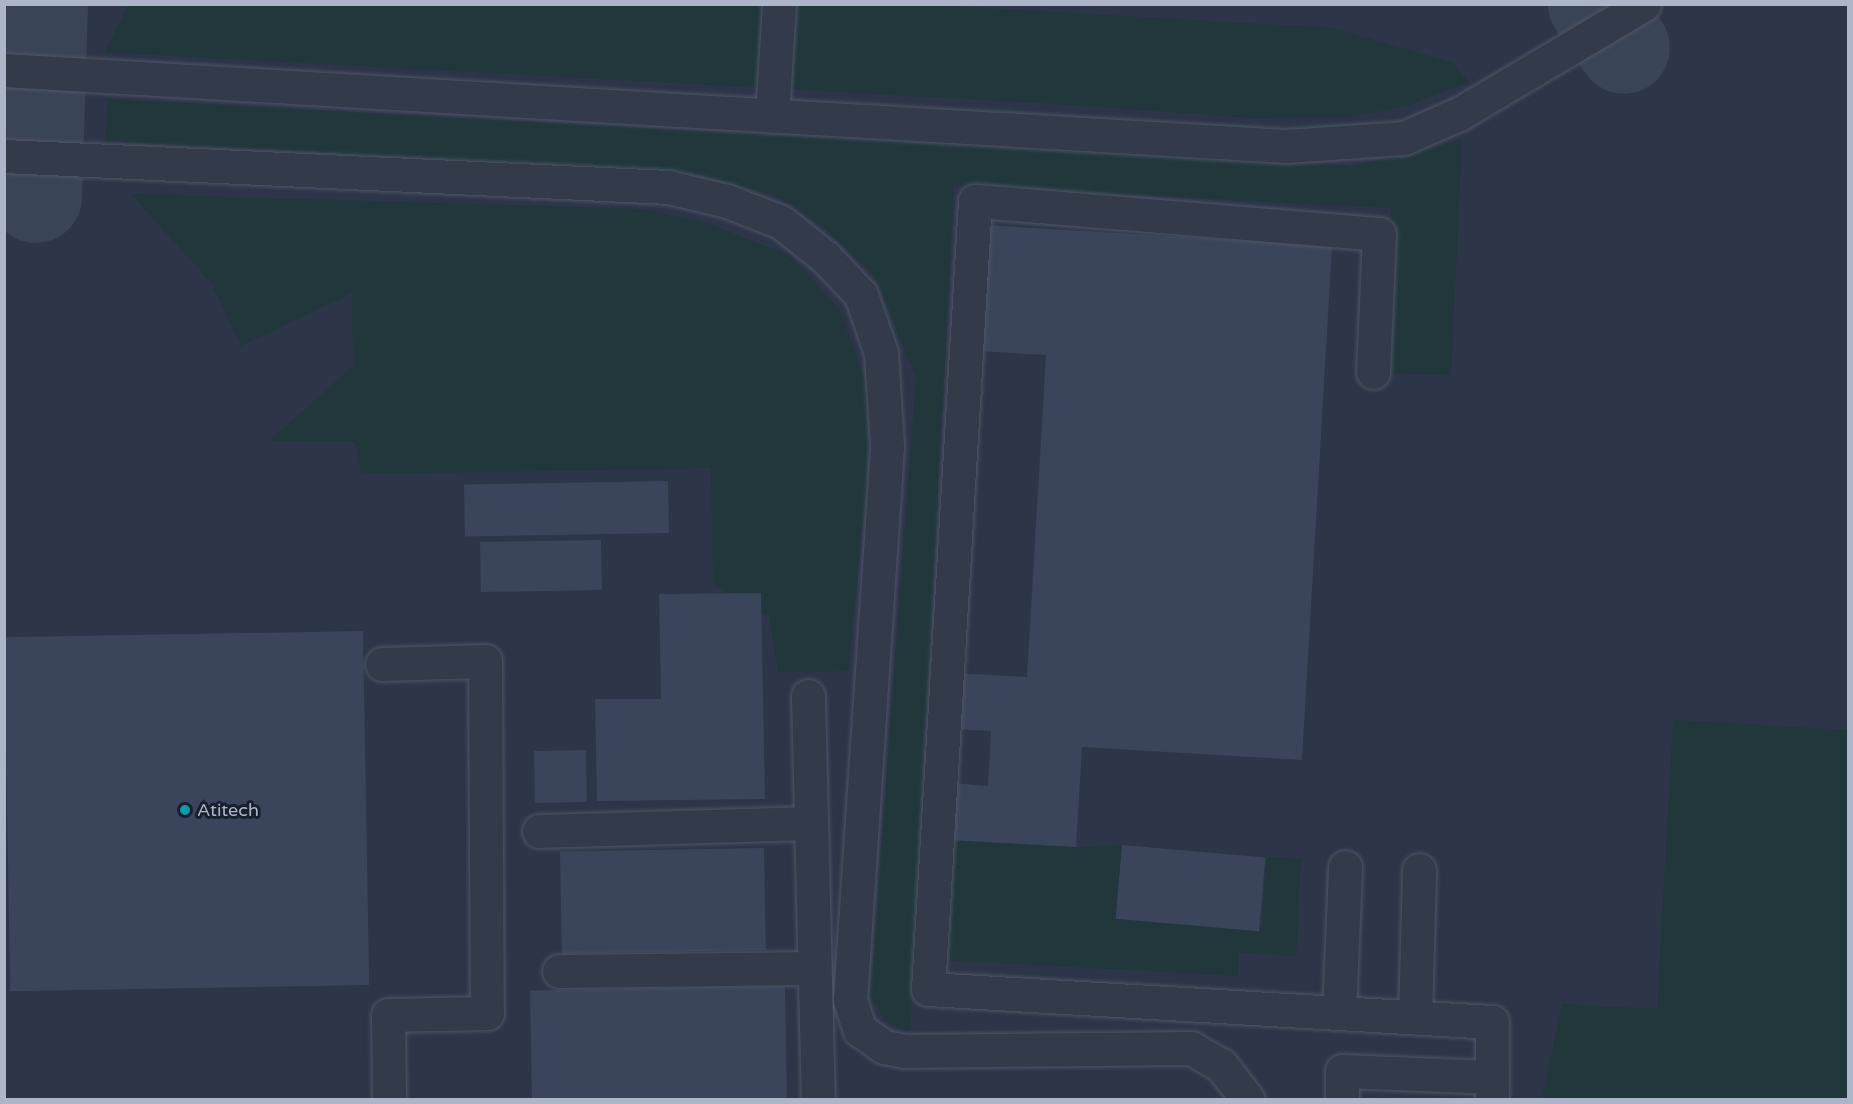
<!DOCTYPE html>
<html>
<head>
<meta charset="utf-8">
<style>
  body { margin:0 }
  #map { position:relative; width:1853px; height:1104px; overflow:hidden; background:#1f293b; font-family:"Varela Round",sans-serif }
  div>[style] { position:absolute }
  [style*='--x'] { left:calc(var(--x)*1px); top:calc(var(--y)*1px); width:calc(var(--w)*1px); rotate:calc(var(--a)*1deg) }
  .airport>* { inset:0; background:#2d3548; transform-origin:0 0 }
  .green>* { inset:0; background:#21373c }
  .taxiway>* { height:92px; margin:-46px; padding:0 46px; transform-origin:46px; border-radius:46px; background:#3a4457 }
  .building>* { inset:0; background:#3a455b; transform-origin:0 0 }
  .roads { filter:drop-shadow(0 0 2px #4d5566) drop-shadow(0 0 2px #4d5566) }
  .minor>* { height:33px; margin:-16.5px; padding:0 16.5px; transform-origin:16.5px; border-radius:16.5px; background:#333b4b }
  .dots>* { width:16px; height:16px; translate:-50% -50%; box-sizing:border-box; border:3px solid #18202f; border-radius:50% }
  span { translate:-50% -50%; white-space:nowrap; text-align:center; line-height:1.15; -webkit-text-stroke:6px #18202f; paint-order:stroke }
  .poi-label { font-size:18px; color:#adb5c8 }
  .left { translate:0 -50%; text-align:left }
  .frame { position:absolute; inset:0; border:6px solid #adb5c8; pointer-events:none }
</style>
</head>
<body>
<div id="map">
  <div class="airport">
    <div style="left:5px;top:5px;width:1843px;height:1094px"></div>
  </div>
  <div class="green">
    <div style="clip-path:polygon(914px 4px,1332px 28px,1454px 63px,1468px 82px,1406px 106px,1350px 117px,1252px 118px,1057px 104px,105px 52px,128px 5px)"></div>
    <div style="clip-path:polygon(108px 99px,1352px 166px,1462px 140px,1451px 375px,1382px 373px,1391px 208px,954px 186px,910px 1034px,886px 1021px,870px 997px,916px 377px,874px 275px,825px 229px,772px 194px,692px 173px,105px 141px)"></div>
    <div style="clip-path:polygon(131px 194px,641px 209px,707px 223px,791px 256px,839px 309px,867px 385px,867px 485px,848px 671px,778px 672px,769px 616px,713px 585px,711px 468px,361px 474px,355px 442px,269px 441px,353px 366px,352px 293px,241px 346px,212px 284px)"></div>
    <div style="clip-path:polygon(1673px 720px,1848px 730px,1848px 1099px,1542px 1099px,1562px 1004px,1657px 1009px)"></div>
    <div style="clip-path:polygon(949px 840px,1076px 847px,1122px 845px,1119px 919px,1262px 928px,1266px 857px,1301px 859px,1296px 956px,1239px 953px,1238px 976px,946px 960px)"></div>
  </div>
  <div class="taxiway">
    <div style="--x:1594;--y:4;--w:53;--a:55.7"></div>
    <div style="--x:36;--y:197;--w:193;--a:-88.2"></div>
  </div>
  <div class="building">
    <div style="clip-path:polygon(985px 225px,1332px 246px,1302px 760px,1082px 747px,1076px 847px,949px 840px,952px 783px,988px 786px,991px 731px,955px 729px,958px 673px,1027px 677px,1046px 355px,978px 351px)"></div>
    <div style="left:668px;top:481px;width:52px;height:204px;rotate:89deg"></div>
    <div style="left:601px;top:540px;width:50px;height:121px;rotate:89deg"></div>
    <div style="clip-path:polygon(761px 593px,765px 799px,597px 801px,595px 699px,661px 699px,659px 594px)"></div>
    <div style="left:363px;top:631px;width:354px;height:359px;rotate:89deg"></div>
    <div style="left:586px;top:750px;width:52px;height:52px;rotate:89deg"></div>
    <div style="left:1122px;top:845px;width:144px;height:74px;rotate:5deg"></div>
    <div style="left:764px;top:848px;width:102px;height:204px;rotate:89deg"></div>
    <div style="left:785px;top:986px;width:114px;height:255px;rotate:89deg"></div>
  </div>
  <div class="roads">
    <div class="minor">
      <div style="--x:4;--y:70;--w:1284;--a:3.39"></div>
      <div style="--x:1286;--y:146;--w:118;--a:-3.9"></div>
      <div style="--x:1404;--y:138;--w:60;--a:-23.6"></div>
      <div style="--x:1459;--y:114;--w:215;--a:-30.7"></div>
      <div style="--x:772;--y:116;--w:112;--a:-86.4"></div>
      <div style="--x:4;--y:156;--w:665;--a:2.67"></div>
      <div style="--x:668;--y:187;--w:61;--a:13.3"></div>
      <div style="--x:727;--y:201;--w:58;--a:21.3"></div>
      <div style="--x:781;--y:222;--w:56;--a:38.5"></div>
      <div style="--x:825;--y:257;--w:52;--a:46.5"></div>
      <div style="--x:861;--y:295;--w:61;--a:71"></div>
      <div style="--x:881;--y:353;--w:94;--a:86.3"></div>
      <div style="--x:887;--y:447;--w:554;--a:93.83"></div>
      <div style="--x:850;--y:1000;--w:32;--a:72"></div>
      <div style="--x:860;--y:1030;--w:29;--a:35"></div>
      <div style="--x:884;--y:1047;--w:20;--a:11"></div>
      <div style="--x:904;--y:1051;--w:287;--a:-0.6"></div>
      <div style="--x:1191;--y:1048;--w:34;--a:30"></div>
      <div style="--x:1221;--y:1065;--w:44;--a:52.4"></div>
      <div style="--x:1373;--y:372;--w:138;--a:-87.5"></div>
      <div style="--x:1379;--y:234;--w:405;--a:-175.3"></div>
      <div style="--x:975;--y:201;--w:789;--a:93.41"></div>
      <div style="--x:928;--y:989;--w:565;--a:3.35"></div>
      <div style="--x:1492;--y:1022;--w:78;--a:90"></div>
      <div style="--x:382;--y:664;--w:103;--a:-1.7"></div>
      <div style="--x:485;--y:661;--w:352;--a:89.7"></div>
      <div style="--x:487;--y:1013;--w:99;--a:178.8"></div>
      <div style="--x:388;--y:1015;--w:85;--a:89.3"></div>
      <div style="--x:808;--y:696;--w:404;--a:88.6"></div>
      <div style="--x:539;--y:831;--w:272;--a:-1.7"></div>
      <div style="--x:559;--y:971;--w:255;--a:-0.7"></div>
      <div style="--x:1339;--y:1013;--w:146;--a:-87.6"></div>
      <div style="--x:1415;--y:1017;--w:147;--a:-88.4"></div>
      <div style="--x:1342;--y:1100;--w:29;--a:-90"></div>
      <div style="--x:1342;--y:1071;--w:150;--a:2.3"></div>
    </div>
  </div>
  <div class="dots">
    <div style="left:185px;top:810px;background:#0f9aa8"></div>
  </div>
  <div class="poi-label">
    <span class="left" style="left:197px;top:810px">Atitech</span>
  </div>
  <div class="frame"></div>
</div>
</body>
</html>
